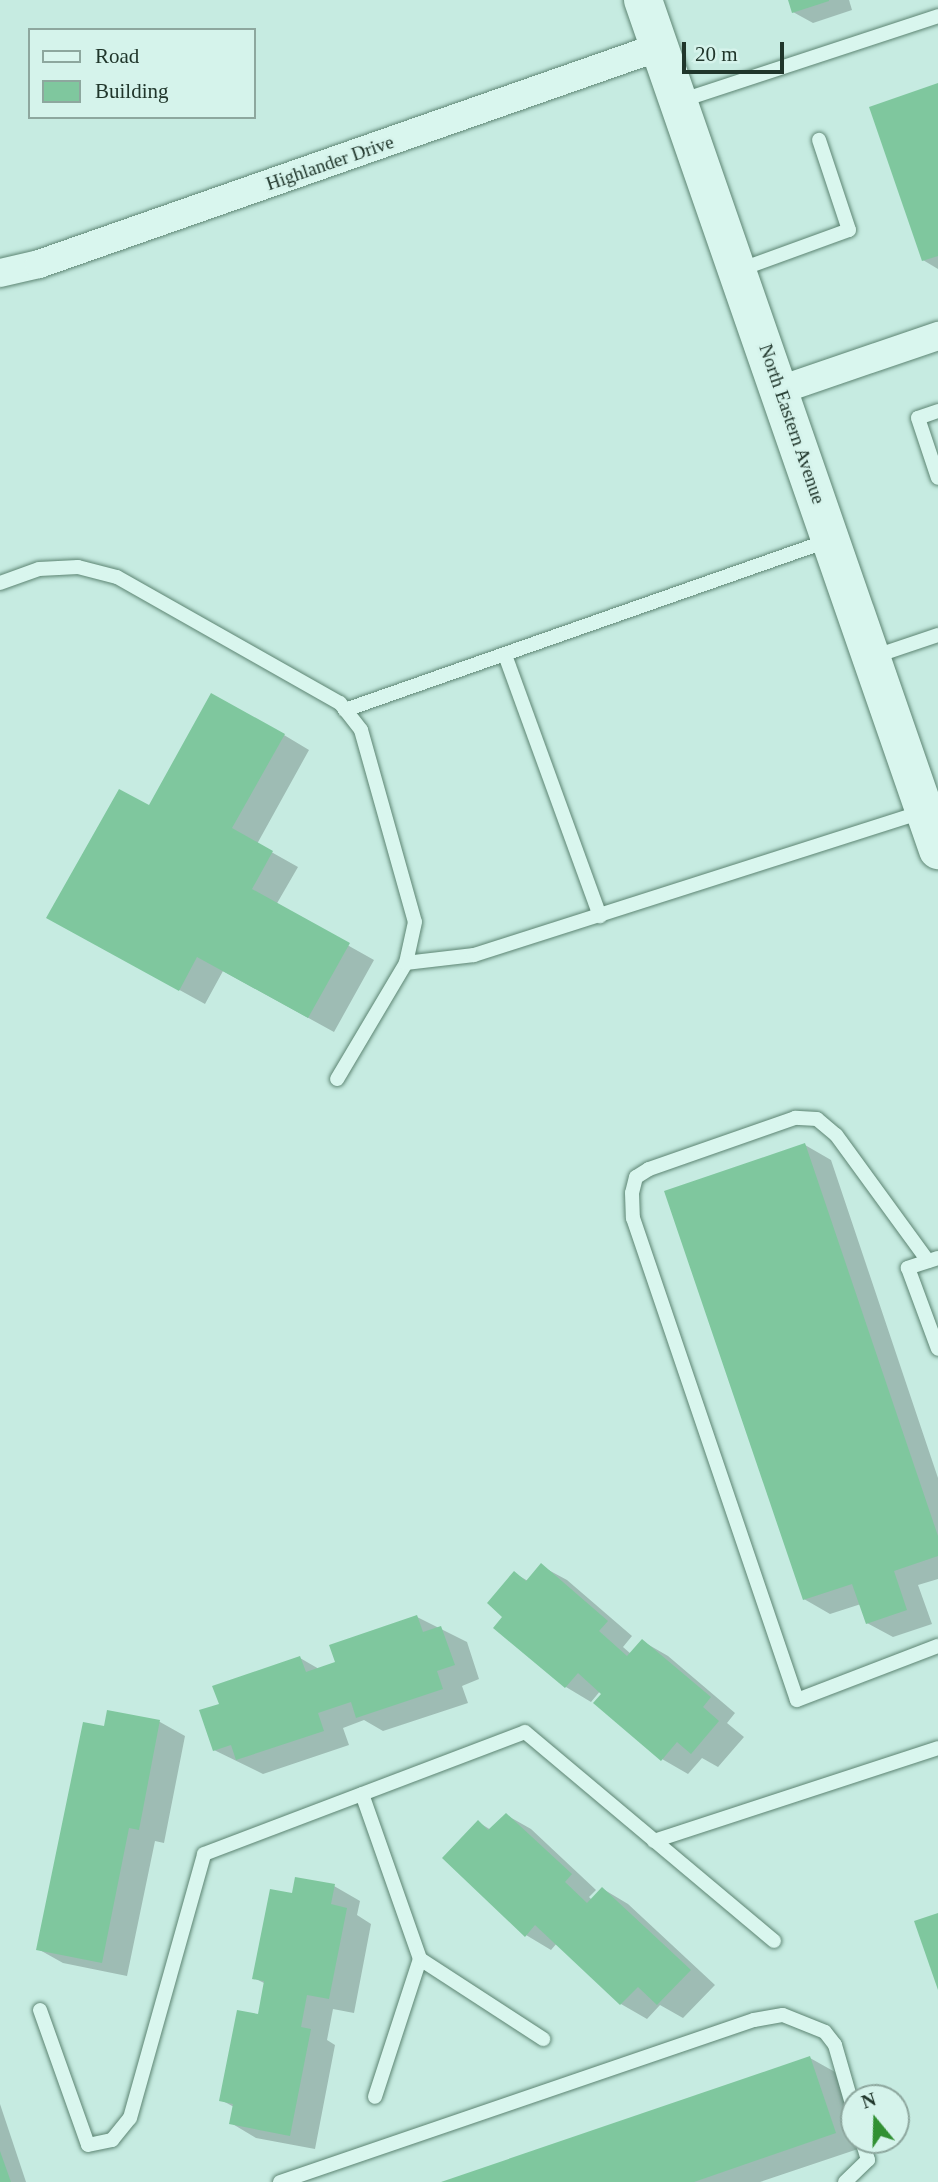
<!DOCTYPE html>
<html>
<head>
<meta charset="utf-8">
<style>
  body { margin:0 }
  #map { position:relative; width:938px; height:2182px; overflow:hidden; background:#c6ebe1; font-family:Georgia,serif }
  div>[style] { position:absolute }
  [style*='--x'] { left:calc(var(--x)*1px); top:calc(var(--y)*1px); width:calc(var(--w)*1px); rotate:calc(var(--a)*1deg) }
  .shadow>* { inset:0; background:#0003 }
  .building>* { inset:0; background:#7fc79e }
  .roads { filter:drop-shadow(0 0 2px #5d8573) drop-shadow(0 0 2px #5d8573) }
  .lane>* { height:14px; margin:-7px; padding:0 7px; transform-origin:7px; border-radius:7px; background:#d9f6ee }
  .street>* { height:28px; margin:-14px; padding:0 14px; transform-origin:14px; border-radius:14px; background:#d9f6ee }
  .secondary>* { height:38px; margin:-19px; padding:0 19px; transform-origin:19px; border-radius:19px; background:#d9f6ee }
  span { translate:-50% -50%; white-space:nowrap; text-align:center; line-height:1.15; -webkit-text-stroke:5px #d5f3eb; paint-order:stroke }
  .street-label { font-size:19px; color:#20362b }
  .legend { position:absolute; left:28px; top:28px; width:228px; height:91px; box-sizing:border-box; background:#d5f3eb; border:2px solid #8da79e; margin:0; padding:9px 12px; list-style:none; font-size:21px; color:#20362b }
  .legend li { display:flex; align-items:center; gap:14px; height:35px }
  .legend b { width:35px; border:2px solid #8da79e }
  .north { position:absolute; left:840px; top:2084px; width:70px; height:70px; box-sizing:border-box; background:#d5f3eb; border:2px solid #8da79e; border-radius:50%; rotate:341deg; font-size:19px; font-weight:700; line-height:28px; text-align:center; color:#20362b }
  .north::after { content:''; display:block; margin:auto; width:24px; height:32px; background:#319033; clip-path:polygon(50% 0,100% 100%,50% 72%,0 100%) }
  .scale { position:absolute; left:682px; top:42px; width:102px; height:32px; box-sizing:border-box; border:4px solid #20362b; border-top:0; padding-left:9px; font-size:21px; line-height:24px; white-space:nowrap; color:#20362b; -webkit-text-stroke:5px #d5f3eb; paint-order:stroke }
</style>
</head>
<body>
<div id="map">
  <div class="shadow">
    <div style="clip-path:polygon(789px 0,849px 0,852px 10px,813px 23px,793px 12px)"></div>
    <div style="clip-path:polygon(938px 85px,938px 269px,923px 260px)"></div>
    <div style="clip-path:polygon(284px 735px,309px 750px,257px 844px,298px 867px,276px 905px,374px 960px,334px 1032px,223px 971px,205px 1004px,74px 932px,150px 807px)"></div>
    <div style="clip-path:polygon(805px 1145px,831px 1160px,938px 1478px,938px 1579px,918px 1585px,932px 1624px,893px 1637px,867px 1623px,861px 1604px,830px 1614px,804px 1599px)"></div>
    <div style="clip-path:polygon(541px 1566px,567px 1580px,632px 1636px,623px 1647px,631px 1654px,642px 1641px,668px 1656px,735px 1713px,727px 1723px,744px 1737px,718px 1767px,702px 1758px,688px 1774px,662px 1759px,595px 1703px,604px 1693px,601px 1690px,591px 1702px,566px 1687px,505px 1616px,514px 1573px,528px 1581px)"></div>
    <div style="clip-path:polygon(417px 1617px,467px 1642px,479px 1679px,462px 1686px,468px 1703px,383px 1731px,364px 1720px,343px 1728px,349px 1745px,263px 1774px,214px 1750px,221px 1705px,300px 1658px,319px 1669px,337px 1663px)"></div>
    <div style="clip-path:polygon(109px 1712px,160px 1722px,185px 1736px,164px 1843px,155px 1841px,127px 1976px,63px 1963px,38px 1949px)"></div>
    <div style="clip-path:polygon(506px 1815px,531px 1829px,596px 1890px,589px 1897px,592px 1900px,603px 1889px,628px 1904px,715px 1985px,683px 2018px,660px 2005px,647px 2019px,621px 2004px,557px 1943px,551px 1950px,526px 1935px,478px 1822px,491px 1830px)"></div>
    <div style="clip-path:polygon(334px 1886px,360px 1901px,357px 1915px,371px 1924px,354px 2013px,333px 2009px,327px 2040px,335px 2045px,315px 2149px,256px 2138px,231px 2123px,234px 2107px,221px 2100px,260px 2016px,266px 1984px,254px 1978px,293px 1895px)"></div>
    <div style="clip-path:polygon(810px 2058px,835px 2072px,854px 2128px,854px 2140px,858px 2140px,861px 2148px,760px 2182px,445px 2182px)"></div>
    <div style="clip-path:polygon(0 2104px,26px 2182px,0 2182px)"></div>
  </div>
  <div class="building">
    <div style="clip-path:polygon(788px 0,829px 0,829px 1px,792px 13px)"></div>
    <div style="clip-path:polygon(938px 83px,938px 256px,922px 261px,869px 107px)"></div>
    <div style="clip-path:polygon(211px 693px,285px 734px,232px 828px,273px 851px,252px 889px,350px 943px,308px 1018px,197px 957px,179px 991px,46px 918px,119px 789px,149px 805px)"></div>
    <div style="clip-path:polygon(805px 1143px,938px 1536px,938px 1556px,894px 1571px,907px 1610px,866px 1624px,852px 1584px,803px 1600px,664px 1191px)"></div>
    <div style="clip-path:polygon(541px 1563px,608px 1621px,599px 1631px,627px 1656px,642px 1639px,711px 1697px,703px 1707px,719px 1721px,691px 1754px,677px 1742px,661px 1761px,593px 1703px,601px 1694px,578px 1673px,565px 1688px,493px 1628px,502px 1617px,487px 1603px,514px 1571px,526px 1581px)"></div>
    <div style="clip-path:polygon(417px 1615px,423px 1632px,441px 1626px,455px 1665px,437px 1671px,443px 1689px,356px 1718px,351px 1702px,318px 1713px,324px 1731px,236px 1760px,231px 1745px,213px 1751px,199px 1710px,219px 1704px,212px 1686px,300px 1656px,306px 1672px,335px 1662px,329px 1645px)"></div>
    <div style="clip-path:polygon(107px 1710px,160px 1720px,139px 1830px,129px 1828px,102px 1963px,36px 1950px,83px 1722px,104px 1726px)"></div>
    <div style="clip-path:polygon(506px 1813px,572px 1874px,565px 1882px,587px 1903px,602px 1887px,691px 1970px,657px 2005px,638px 1987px,620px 2005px,535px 1925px,525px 1937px,442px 1858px,478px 1820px,488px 1830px)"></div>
    <div style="clip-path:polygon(295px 1877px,335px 1884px,331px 1904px,347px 1908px,329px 1999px,307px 1995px,301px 2027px,311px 2029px,290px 2136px,229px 2124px,233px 2104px,219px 2101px,237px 2010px,258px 2014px,264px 1981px,252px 1979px,270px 1889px,292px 1893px)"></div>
    <div style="clip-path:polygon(938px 1913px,938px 1990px,914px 1921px)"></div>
    <div style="clip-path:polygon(810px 2056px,836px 2133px,694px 2182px,441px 2182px)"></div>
    <div style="clip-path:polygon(0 2151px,11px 2182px,0 2182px)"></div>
  </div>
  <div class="roads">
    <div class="lane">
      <div style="--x:680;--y:101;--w:272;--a:-18.2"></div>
      <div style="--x:739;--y:270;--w:117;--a:-20"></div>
      <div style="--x:849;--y:230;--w:95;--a:-108.4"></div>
      <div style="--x:938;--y:411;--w:21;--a:161"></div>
      <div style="--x:918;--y:418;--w:63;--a:71.6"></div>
      <div style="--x:0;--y:583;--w:41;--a:-19.7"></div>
      <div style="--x:39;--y:569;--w:39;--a:-3"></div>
      <div style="--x:78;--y:567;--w:40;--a:14.4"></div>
      <div style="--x:117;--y:577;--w:256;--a:29.5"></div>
      <div style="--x:340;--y:703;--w:34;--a:52"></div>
      <div style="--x:361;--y:730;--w:199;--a:74.3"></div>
      <div style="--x:415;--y:922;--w:42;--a:102.4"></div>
      <div style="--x:406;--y:963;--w:135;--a:120.7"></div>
      <div style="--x:505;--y:655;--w:278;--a:70"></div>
      <div style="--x:873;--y:657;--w:69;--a:-18.7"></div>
      <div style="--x:345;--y:710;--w:514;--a:-19.32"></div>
      <div style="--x:406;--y:963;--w:68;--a:-6.7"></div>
      <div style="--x:474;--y:955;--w:471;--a:-17.7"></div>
      <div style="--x:938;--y:1258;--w:32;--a:162"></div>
      <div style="--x:908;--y:1268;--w:86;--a:69.7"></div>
      <div style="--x:928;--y:1261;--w:156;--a:-126.1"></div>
      <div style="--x:836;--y:1135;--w:25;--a:-140"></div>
      <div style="--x:817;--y:1119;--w:22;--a:-177"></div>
      <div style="--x:795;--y:1118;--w:155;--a:160.7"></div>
      <div style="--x:649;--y:1169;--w:15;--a:148"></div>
      <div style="--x:636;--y:1177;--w:16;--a:104"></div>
      <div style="--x:632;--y:1193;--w:25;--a:88"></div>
      <div style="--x:633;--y:1218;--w:509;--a:71.21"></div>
      <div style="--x:797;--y:1700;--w:151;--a:-21"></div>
      <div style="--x:362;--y:1794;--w:175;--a:70.6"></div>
      <div style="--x:420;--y:1959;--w:145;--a:108.1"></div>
      <div style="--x:654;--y:1841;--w:299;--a:-18.1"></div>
      <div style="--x:420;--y:1959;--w:147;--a:33"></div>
      <div style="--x:40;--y:2010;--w:143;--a:70.4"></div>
      <div style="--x:88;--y:2145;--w:25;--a:-12"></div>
      <div style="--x:112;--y:2140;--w:28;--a:-51"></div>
      <div style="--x:130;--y:2118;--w:274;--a:-74.3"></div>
      <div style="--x:204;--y:1854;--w:343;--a:-20.8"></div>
      <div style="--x:525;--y:1732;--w:325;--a:40"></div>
      <div style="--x:280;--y:2182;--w:501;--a:-18.87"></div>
      <div style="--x:754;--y:2020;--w:29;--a:-10"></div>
      <div style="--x:783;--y:2015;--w:45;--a:22"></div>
      <div style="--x:825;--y:2032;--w:16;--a:52"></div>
      <div style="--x:835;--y:2045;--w:69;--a:73.9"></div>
      <div style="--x:845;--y:2182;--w:32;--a:-44"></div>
      <div style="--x:868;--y:2160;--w:21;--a:-107"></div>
    </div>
    <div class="street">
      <div style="--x:0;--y:273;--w:40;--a:-13"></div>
      <div style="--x:39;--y:264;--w:657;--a:-19.29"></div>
      <div style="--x:780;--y:390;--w:167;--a:-18.9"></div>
    </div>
    <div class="secondary">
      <div style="--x:643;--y:0;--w:900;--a:70.86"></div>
    </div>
  </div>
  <div class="street-label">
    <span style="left:330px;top:163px;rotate:-19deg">Highlander Drive</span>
    <span style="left:792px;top:424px;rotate:71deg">North Eastern Avenue</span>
  </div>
  <ul class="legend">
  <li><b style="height:9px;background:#d9f6ee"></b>Road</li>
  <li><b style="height:19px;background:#7fc79e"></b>Building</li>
  </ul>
  <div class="north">N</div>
  <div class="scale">20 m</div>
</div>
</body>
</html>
